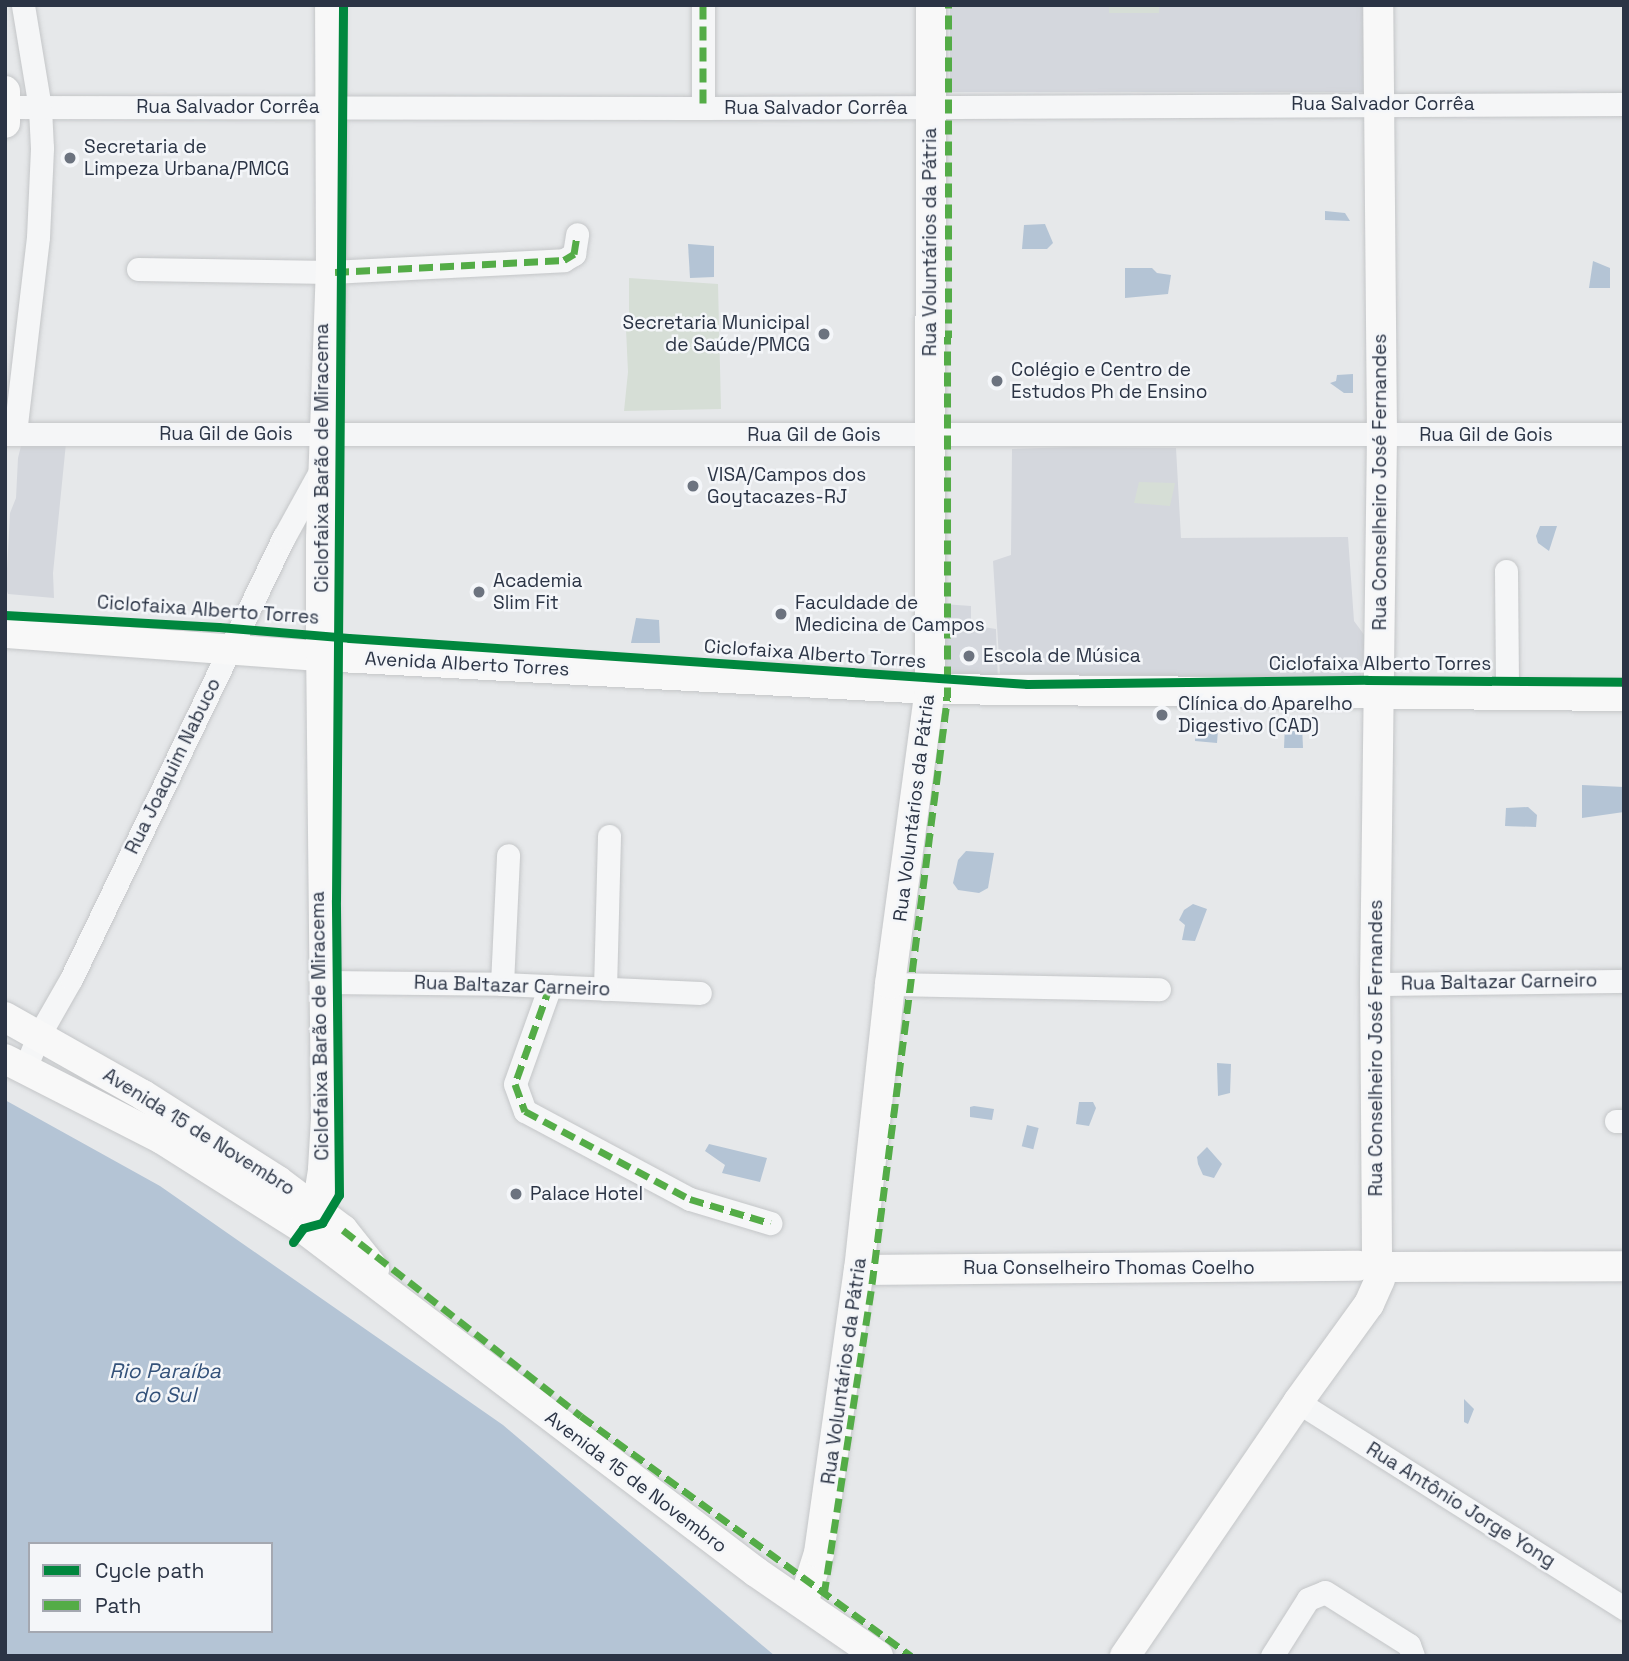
<!DOCTYPE html>
<html>
<head>
<meta charset="utf-8">
<style>
  body { margin:0 }
  #map { position:relative; width:1629px; height:1661px; overflow:hidden; background:#e6e8ea; font-family:"Space Grotesk",sans-serif }
  div>[style] { position:absolute }
  [style*='--x'] { left:calc(var(--x)*1px); top:calc(var(--y)*1px); width:calc(var(--w)*1px); rotate:calc(var(--a)*1deg) }
  .built>* { inset:0; background:#d4d7dd; transform-origin:0 0 }
  .green>* { inset:0; background:#d6ded6; transform-origin:0 0 }
  .water>* { inset:0; background:#b4c4d5; transform-origin:0 0 }
  .roads { filter:drop-shadow(0 0 2px #c4c6c8) drop-shadow(0 0 2px #c4c6c8) }
  .minor>* { height:23px; margin:-11.5px; padding:0 11.5px; transform-origin:11.5px; border-radius:11.5px; background:#f5f6f7 }
  .major>* { height:30px; margin:-15px; padding:0 15px; transform-origin:15px; border-radius:15px; background:#f8f8f8 }
  .quiet>* { height:7px; margin-top:-3.5px; transform-origin:0; background:repeating-linear-gradient(90deg,#54ac47 0 14px,transparent 0 21px) }
  .cycleway>* { height:9px; margin:-4.5px; padding:0 4.5px; transform-origin:4.5px; border-radius:4.5px; background:#00873e }
  .dots>* { width:19px; height:19px; translate:-50% -50%; box-sizing:border-box; border:4px solid #f4f6f9; border-radius:50% }
  span { translate:-50% -50%; white-space:nowrap; text-align:center; line-height:1.15; -webkit-text-stroke:5px #f4f6f9; paint-order:stroke }
  .street-label { font-size:19px; color:#2b3445 }
  .poi-label { font-size:19px; color:#2b3445 }
  .left { translate:0 -50%; text-align:left }
  .right { translate:-100% -50%; text-align:right }
  .water-label { font-size:21px; color:#34527a; font-style:italic }
  .frame { position:absolute; inset:0; border:7px solid #2b3445; pointer-events:none }
  .legend { position:absolute; left:28px; top:1542px; width:245px; height:91px; box-sizing:border-box; background:#f4f6f9; border:2px solid #a4a8b1; margin:0; padding:9px 12px; list-style:none; font-size:21px; color:#2b3445 }
  .legend li { display:flex; align-items:center; gap:14px; height:35px }
  .legend b { width:35px; border:2px solid #a4a8b1 }
</style>
</head>
<body>
<div id="map">
  <div class="built">
    <div style="left:950px;top:5px;width:413px;height:87px"></div>
    <div style="clip-path:polygon(26px 443px,66px 443px,53px 573px,54px 598px,8px 594px,6px 588px,10px 513px,16px 498px,18px 458px,21px 446px)"></div>
    <div style="clip-path:polygon(1074px 447px,1176px 448px,1181px 538px,1348px 537px,1354px 621px,1365px 636px,1361px 678px,1000px 674px,993px 561px,1011px 555px,1012px 449px)"></div>
    <div style="clip-path:polygon(943px 604px,971px 606px,971px 625px,996px 629px,998px 683px,940px 683px)"></div>
  </div>
  <div class="green">
    <div style="left:1109px;top:5px;width:50px;height:8px"></div>
    <div style="clip-path:polygon(629px 278px,718px 284px,721px 409px,624px 411px,628px 372px,626px 329px,629px 327px)"></div>
    <div style="clip-path:polygon(1139px 482px,1175px 483px,1170px 506px,1134px 503px)"></div>
  </div>
  <div class="water">
    <div style="clip-path:polygon(1325px 211px,1345px 213px,1350px 221px,1325px 220px)"></div>
    <div style="clip-path:polygon(1045px 224px,1053px 243px,1047px 249px,1022px 249px,1024px 225px)"></div>
    <div style="clip-path:polygon(688px 244px,714px 246px,714px 277px,690px 278px)"></div>
    <div style="clip-path:polygon(1593px 261px,1610px 268px,1610px 288px,1589px 288px)"></div>
    <div style="clip-path:polygon(1125px 268px,1152px 268px,1157px 273px,1171px 275px,1168px 294px,1125px 298px)"></div>
    <div style="clip-path:polygon(1353px 374px,1353px 393px,1344px 393px,1330px 383px,1336px 381px,1337px 375px)"></div>
    <div style="clip-path:polygon(1540px 526px,1557px 526px,1549px 551px,1538px 543px,1536px 536px)"></div>
    <div style="clip-path:polygon(636px 618px,659px 620px,660px 643px,631px 643px)"></div>
    <div style="clip-path:polygon(1285px 724px,1302px 725px,1303px 748px,1284px 748px)"></div>
    <div style="clip-path:polygon(1196px 726px,1215px 727px,1218px 730px,1217px 743px,1195px 741px)"></div>
    <div style="clip-path:polygon(1582px 785px,1624px 787px,1624px 812px,1582px 818px)"></div>
    <div style="clip-path:polygon(1528px 807px,1537px 815px,1536px 827px,1505px 826px,1506px 808px)"></div>
    <div style="clip-path:polygon(966px 851px,994px 853px,988px 888px,979px 893px,958px 890px,953px 883px,958px 860px)"></div>
    <div style="clip-path:polygon(1193px 904px,1207px 909px,1195px 941px,1182px 940px,1185px 925px,1179px 920px,1184px 910px)"></div>
    <div style="clip-path:polygon(1217px 1063px,1231px 1064px,1230px 1093px,1218px 1096px)"></div>
    <div style="clip-path:polygon(evenodd,5px 1100px,160px 1186px,503px 1425px,775px 1656px,5px 1656px,5px 1100px,30px 1544px,271px 1544px,271px 1631px,30px 1631px,30px 1544px)"></div>
    <div style="clip-path:polygon(1079px 1102px,1093px 1102px,1096px 1108px,1089px 1126px,1076px 1124px)"></div>
    <div style="clip-path:polygon(974px 1106px,994px 1109px,992px 1120px,970px 1117px,970px 1107px)"></div>
    <div style="left:1027px;top:1125px;width:12px;height:22px;rotate:14deg"></div>
    <div style="clip-path:polygon(709px 1144px,767px 1158px,760px 1182px,722px 1173px,725px 1165px,705px 1151px)"></div>
    <div style="clip-path:polygon(1207px 1147px,1222px 1164px,1214px 1178px,1203px 1175px,1198px 1164px,1197px 1157px)"></div>
    <div style="clip-path:polygon(1464px 1399px,1474px 1409px,1468px 1424px,1464px 1422px)"></div>
  </div>
  <div class="roads">
    <div class="minor">
      <div style="--x:703;--y:5;--w:103;--a:90"></div>
      <div style="--x:7;--y:107;--w:696;--a:0.08"></div>
      <div style="--x:703;--y:108;--w:921;--a:-0.25"></div>
      <div style="--x:138;--y:269;--w:193;--a:0.9"></div>
      <div style="--x:331;--y:272;--w:233;--a:-2.9"></div>
      <div style="--x:564;--y:260;--w:12;--a:-31"></div>
      <div style="--x:574;--y:254;--w:20;--a:-81"></div>
      <div style="--x:15;--y:433;--w:197;--a:-83.3"></div>
      <div style="--x:38;--y:237;--w:89;--a:-87.4"></div>
      <div style="--x:42;--y:148;--w:40;--a:-92.9"></div>
      <div style="--x:40;--y:108;--w:104;--a:-99.4"></div>
      <div style="--x:5;--y:434;--w:1619;--a:0"></div>
      <div style="--x:1506;--y:571;--w:124;--a:89.5"></div>
      <div style="--x:324;--y:982;--w:178;--a:0.6"></div>
      <div style="--x:502;--y:984;--w:198;--a:2.6"></div>
      <div style="--x:502;--y:984;--w:129;--a:-87.3"></div>
      <div style="--x:890;--y:984;--w:269;--a:1.1"></div>
      <div style="--x:1375;--y:984;--w:249;--a:-0.7"></div>
      <div style="--x:550;--y:986;--w:104;--a:109.7"></div>
      <div style="--x:515;--y:1084;--w:29;--a:70"></div>
      <div style="--x:525;--y:1111;--w:187;--a:28.1"></div>
      <div style="--x:690;--y:1199;--w:84;--a:16.7"></div>
      <div style="--x:605;--y:989;--w:153;--a:-88.5"></div>
      <div style="--x:25;--y:1068;--w:36;--a:-67"></div>
      <div style="--x:39;--y:1035;--w:64;--a:-60.3"></div>
      <div style="--x:71;--y:979;--w:491;--a:-64.3"></div>
      <div style="--x:284;--y:537;--w:79;--a:-61.2"></div>
      <div style="--x:1616;--y:1121;--w:8;--a:0"></div>
      <div style="--x:1298;--y:1402;--w:386;--a:32.3"></div>
      <div style="--x:1272;--y:1656;--w:67;--a:-57.7"></div>
      <div style="--x:1308;--y:1599;--w:18;--a:-22"></div>
      <div style="--x:1325;--y:1592;--w:99;--a:32.2"></div>
      <div style="--x:1409;--y:1645;--w:12;--a:70"></div>
    </div>
    <div class="major">
      <div style="--x:5;--y:91;--w:32;--a:90"></div>
      <div style="--x:5;--y:633;--w:317;--a:4.2"></div>
      <div style="--x:321;--y:656;--w:610;--a:3.1"></div>
      <div style="--x:930;--y:689;--w:694;--a:0.58"></div>
      <div style="--x:5;--y:1017;--w:159;--a:29.5"></div>
      <div style="--x:143;--y:1095;--w:160;--a:32.5"></div>
      <div style="--x:278;--y:1181;--w:81;--a:37"></div>
      <div style="--x:343;--y:1230;--w:50;--a:51.5"></div>
      <div style="--x:5;--y:1059;--w:176;--a:27"></div>
      <div style="--x:162;--y:1139;--w:167;--a:32.3"></div>
      <div style="--x:303;--y:1228;--w:569;--a:37.21"></div>
      <div style="--x:756;--y:1572;--w:148;--a:34.5"></div>
      <div style="--x:303;--y:1228;--w:24;--a:-55"></div>
      <div style="--x:317;--y:1208;--w:39;--a:-81"></div>
      <div style="--x:323;--y:1169;--w:51;--a:-86.6"></div>
      <div style="--x:326;--y:1118;--w:462;--a:-90.6"></div>
      <div style="--x:321;--y:656;--w:117;--a:-90"></div>
      <div style="--x:321;--y:539;--w:267;--a:-87.9"></div>
      <div style="--x:331;--y:272;--w:267;--a:-90.2"></div>
      <div style="--x:1377;--y:1252;--w:268;--a:-90.4"></div>
      <div style="--x:1375;--y:984;--w:548;--a:-89.27"></div>
      <div style="--x:1382;--y:436;--w:431;--a:-90.5"></div>
      <div style="--x:1388;--y:1267;--w:236;--a:-0.2"></div>
      <div style="--x:859;--y:1270;--w:499;--a:-0.5"></div>
      <div style="--x:803;--y:1603;--w:52;--a:-72.3"></div>
      <div style="--x:819;--y:1553;--w:286;--a:-82"></div>
      <div style="--x:859;--y:1270;--w:288;--a:-83.8"></div>
      <div style="--x:890;--y:984;--w:298;--a:-82.3"></div>
      <div style="--x:930;--y:689;--w:684;--a:-89.92"></div>
      <div style="--x:1125;--y:1656;--w:307;--a:-55.7"></div>
      <div style="--x:1298;--y:1402;--w:121;--a:-54.1"></div>
      <div style="--x:1369;--y:1304;--w:27;--a:-66"></div>
    </div>
  </div>
  <div class="quiet">
    <div style="--x:703;--y:5;--w:103;--a:90"></div>
    <div style="--x:335;--y:272;--w:229;--a:-3"></div>
    <div style="--x:564;--y:260;--w:12;--a:-31"></div>
    <div style="--x:574;--y:254;--w:20;--a:-81"></div>
    <div style="--x:550;--y:986;--w:104;--a:109.7"></div>
    <div style="--x:515;--y:1084;--w:29;--a:70"></div>
    <div style="--x:525;--y:1111;--w:187;--a:28.1"></div>
    <div style="--x:690;--y:1199;--w:84;--a:16.7"></div>
    <div style="--x:343;--y:1230;--w:302;--a:38"></div>
    <div style="--x:581;--y:1416;--w:408;--a:36"></div>
    <div style="--x:824;--y:1595;--w:315;--a:-81.2"></div>
    <div style="--x:872;--y:1284;--w:588;--a:-82.67"></div>
    <div style="--x:947;--y:701;--w:696;--a:-89.84"></div>
  </div>
  <div class="cycleway">
    <div style="--x:5;--y:615;--w:214;--a:3.2"></div>
    <div style="--x:219;--y:627;--w:130;--a:4.8"></div>
    <div style="--x:349;--y:638;--w:680;--a:3.88"></div>
    <div style="--x:1027;--y:684;--w:340;--a:-0.7"></div>
    <div style="--x:1367;--y:680;--w:257;--a:0.4"></div>
    <div style="--x:293;--y:1242;--w:17;--a:-54"></div>
    <div style="--x:303;--y:1228;--w:20;--a:-15"></div>
    <div style="--x:322;--y:1223;--w:33;--a:-59"></div>
    <div style="--x:339;--y:1195;--w:295;--a:-90.6"></div>
    <div style="--x:336;--y:900;--w:895;--a:-89.55"></div>
  </div>
  <div class="dots">
    <div style="left:70px;top:158px;background:#6c737f"></div>
    <div style="left:824px;top:334px;background:#6c737f"></div>
    <div style="left:997px;top:381px;background:#6c737f"></div>
    <div style="left:693px;top:486px;background:#6c737f"></div>
    <div style="left:479px;top:592px;background:#6c737f"></div>
    <div style="left:781px;top:614px;background:#6c737f"></div>
    <div style="left:969px;top:656px;background:#6c737f"></div>
    <div style="left:1162px;top:715px;background:#6c737f"></div>
    <div style="left:516px;top:1194px;background:#6c737f"></div>
  </div>
  <div class="street-label">
    <span style="left:1383px;top:104px">Rua Salvador Corrêa</span>
    <span style="left:228px;top:107px">Rua Salvador Corrêa</span>
    <span style="left:816px;top:108px">Rua Salvador Corrêa</span>
    <span style="left:930px;top:242px;rotate:-90deg">Rua Voluntários da Pátria</span>
    <span style="left:226px;top:434px">Rua Gil de Gois</span>
    <span style="left:814px;top:435px">Rua Gil de Gois</span>
    <span style="left:1486px;top:435px">Rua Gil de Gois</span>
    <span style="left:322px;top:458px;rotate:-90deg">Ciclofaixa Barão de Miracema</span>
    <span style="left:1380px;top:482px;rotate:-90deg">Rua Conselheiro José Fernandes</span>
    <span style="left:208px;top:610px;rotate:4deg">Ciclofaixa Alberto Torres</span>
    <span style="left:815px;top:654px;rotate:4deg">Ciclofaixa Alberto Torres</span>
    <span style="left:467px;top:664px;rotate:3deg">Avenida Alberto Torres</span>
    <span style="left:1380px;top:664px">Ciclofaixa Alberto Torres</span>
    <span style="left:173px;top:766px;rotate:-64deg">Rua Joaquim Nabuco</span>
    <span style="left:914px;top:808px;rotate:-83deg">Rua Voluntários da Pátria</span>
    <span style="left:1499px;top:982px;rotate:-1deg">Rua Baltazar Carneiro</span>
    <span style="left:512px;top:986px;rotate:2deg">Rua Baltazar Carneiro</span>
    <span style="left:320px;top:1026px;rotate:-91deg">Ciclofaixa Barão de Miracema</span>
    <span style="left:1376px;top:1048px;rotate:-90deg">Rua Conselheiro José Fernandes</span>
    <span style="left:199px;top:1132px;rotate:32deg">Avenida 15 de Novembro</span>
    <span style="left:1109px;top:1268px">Rua Conselheiro Thomas Coelho</span>
    <span style="left:844px;top:1371px;rotate:-82deg">Rua Voluntários da Pátria</span>
    <span style="left:636px;top:1482px;rotate:37deg">Avenida 15 de Novembro</span>
    <span style="left:1461px;top:1505px;rotate:32deg">Rua Antônio Jorge Yong</span>
  </div>
  <div class="poi-label">
    <span class="left" style="left:84px;top:158px">Secretaria de<br>Limpeza Urbana/PMCG</span>
    <span class="right" style="left:810px;top:334px">Secretaria Municipal<br>de Saúde/PMCG</span>
    <span class="left" style="left:1011px;top:381px">Colégio e Centro de<br>Estudos Ph de Ensino</span>
    <span class="left" style="left:707px;top:486px">VISA/Campos dos<br>Goytacazes-RJ</span>
    <span class="left" style="left:493px;top:592px">Academia<br>Slim Fit</span>
    <span class="left" style="left:795px;top:614px">Faculdade de<br>Medicina de Campos</span>
    <span class="left" style="left:983px;top:656px">Escola de Música</span>
    <span class="left" style="left:1178px;top:715px">Clínica do Aparelho<br>Digestivo (CAD)</span>
    <span class="left" style="left:530px;top:1194px">Palace Hotel</span>
  </div>
  <div class="water-label">
    <span style="left:165px;top:1383px">Rio Paraíba<br>do Sul</span>
  </div>
  <div class="frame"></div>
  <ul class="legend">
  <li><b style="height:9px;background:#00873e"></b>Cycle path</li>
  <li><b style="height:9px;background:#54ac47"></b>Path</li>
  </ul>
</div>
</body>
</html>
